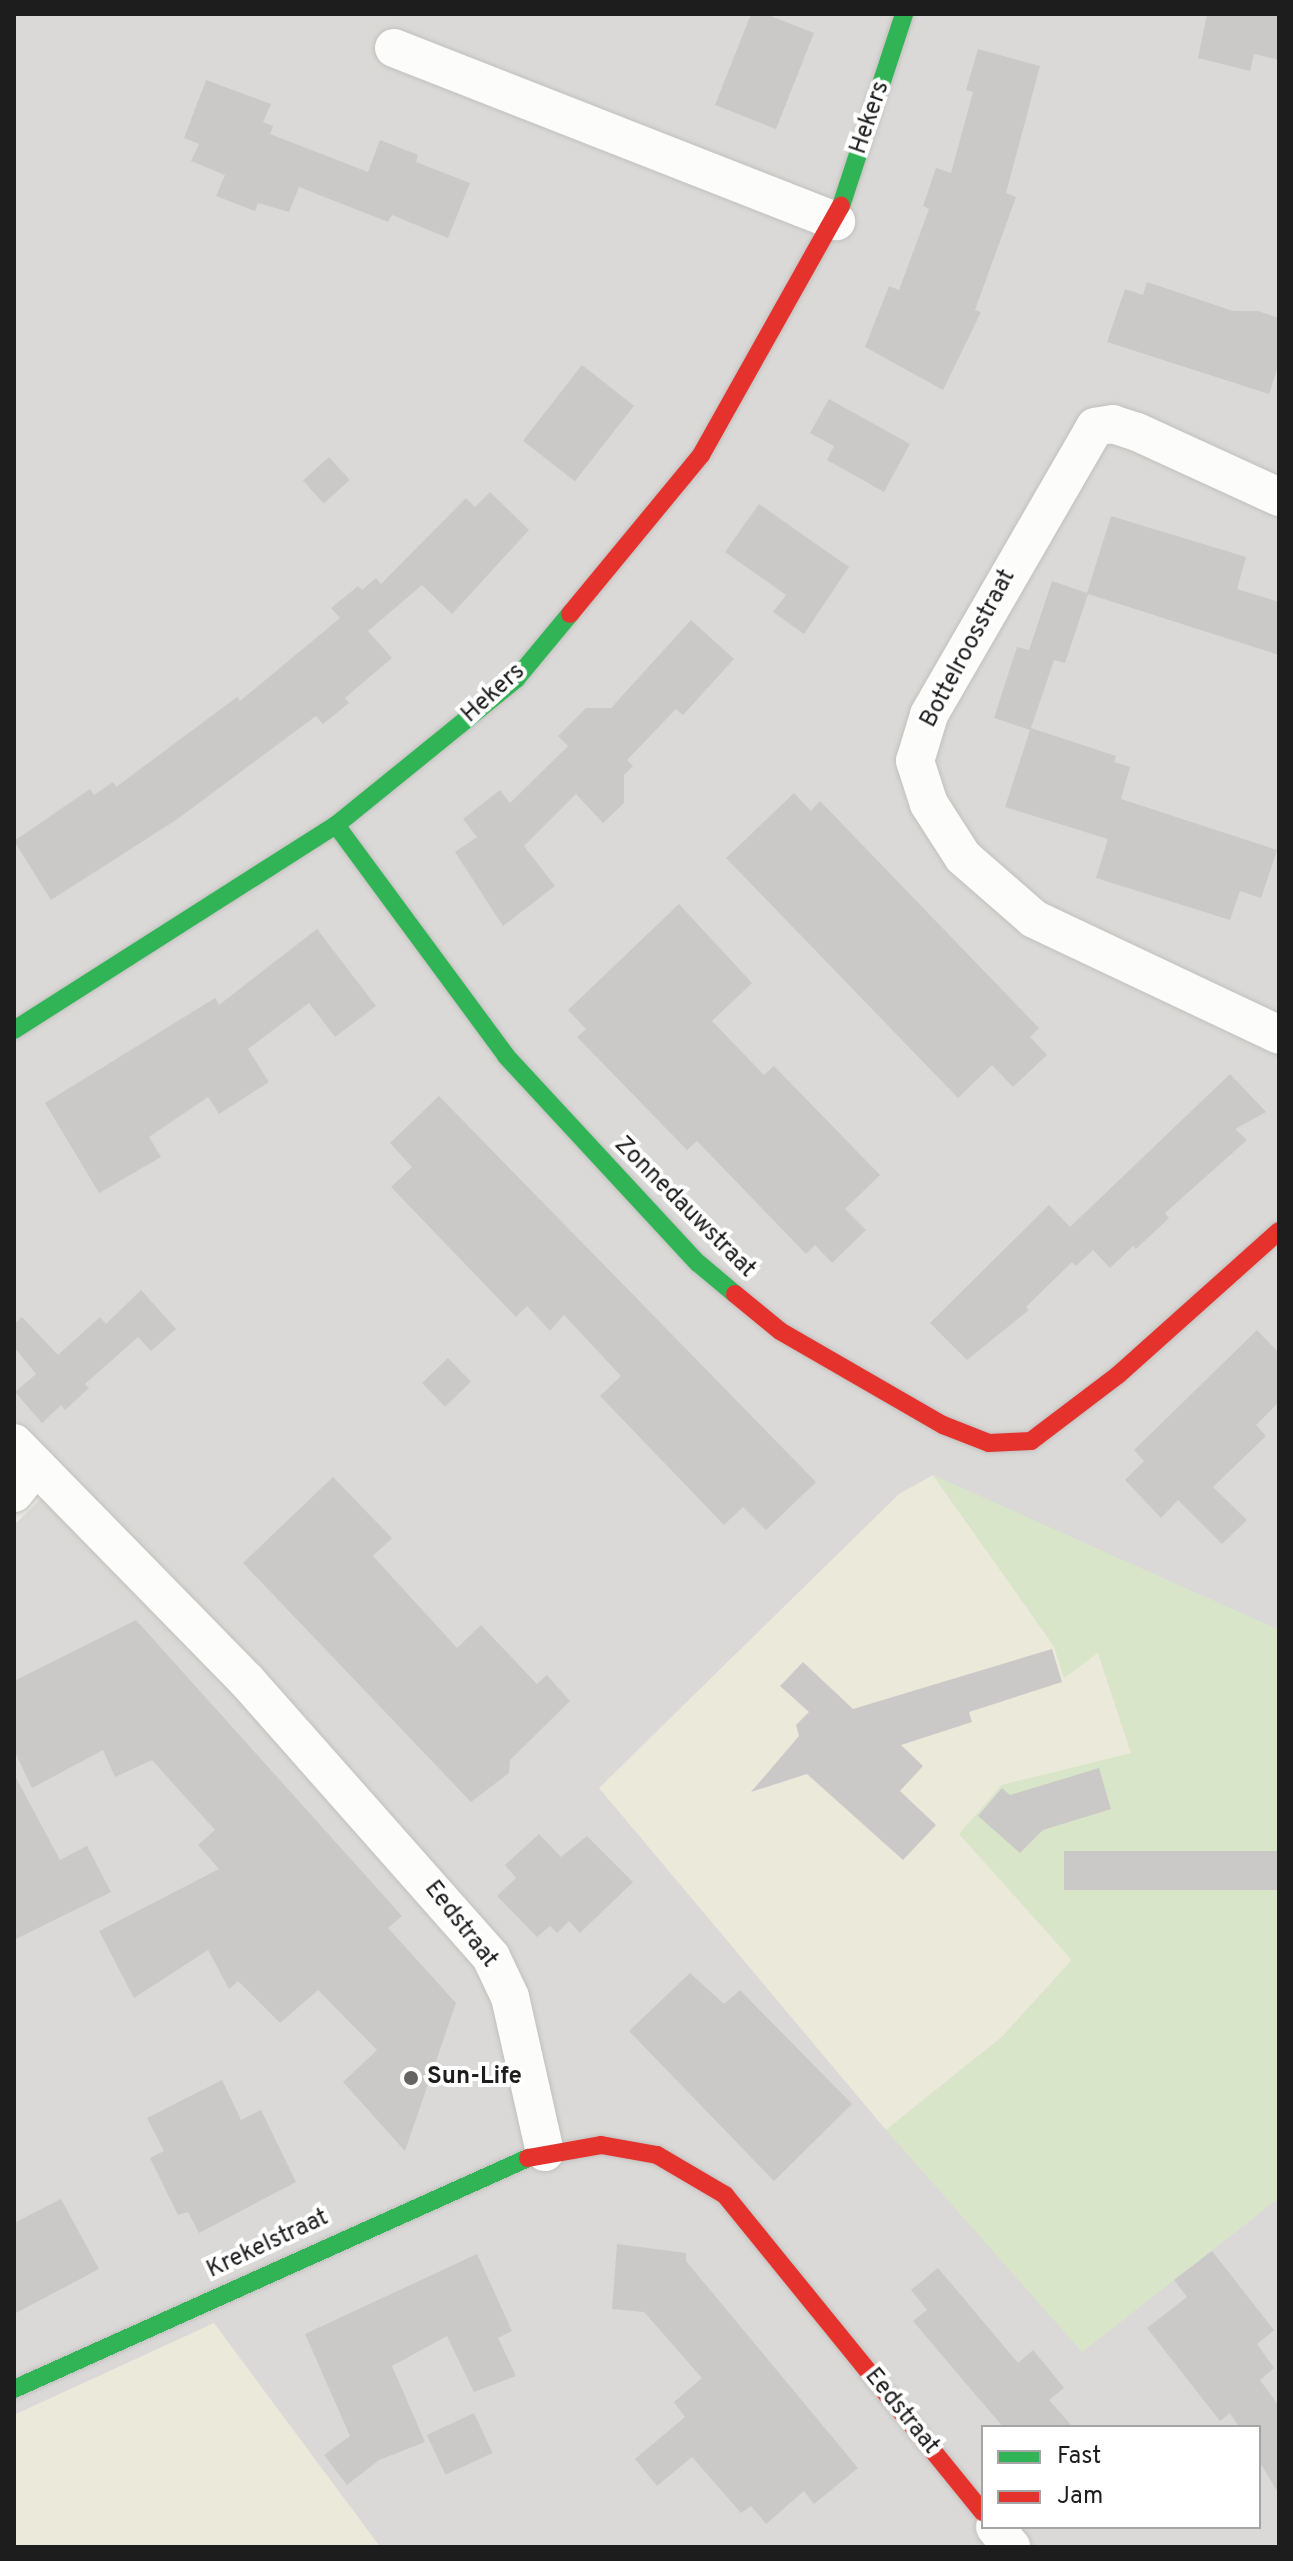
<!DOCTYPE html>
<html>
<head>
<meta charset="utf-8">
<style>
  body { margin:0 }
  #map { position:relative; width:1293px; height:2561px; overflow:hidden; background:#ebe9e6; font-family:Overpass,sans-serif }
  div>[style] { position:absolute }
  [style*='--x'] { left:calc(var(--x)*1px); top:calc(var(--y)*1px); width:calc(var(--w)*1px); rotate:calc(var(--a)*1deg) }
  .residential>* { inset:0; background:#dad9d7 }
  .farmland>* { inset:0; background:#eae9da }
  .grass>* { inset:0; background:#d9e5c8 }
  .building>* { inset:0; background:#cbc9c7; transform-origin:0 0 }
  .roads { filter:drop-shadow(0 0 2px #c1c0be) drop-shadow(0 0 2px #c1c0be) }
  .street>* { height:38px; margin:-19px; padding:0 19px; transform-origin:19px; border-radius:19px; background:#fcfcfb }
  .fast>* { height:18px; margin:-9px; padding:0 9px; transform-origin:9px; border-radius:9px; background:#30b455 }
  .jam>* { height:18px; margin:-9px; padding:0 9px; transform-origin:9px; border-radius:9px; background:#e5322d }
  .dots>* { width:22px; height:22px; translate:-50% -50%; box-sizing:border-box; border:4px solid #fff; border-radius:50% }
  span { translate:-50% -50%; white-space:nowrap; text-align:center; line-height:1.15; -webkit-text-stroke:8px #fff; paint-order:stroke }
  .street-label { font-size:24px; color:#1d1d1d }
  .poi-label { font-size:24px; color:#1d1d1d; font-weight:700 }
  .left { translate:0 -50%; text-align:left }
  .frame { position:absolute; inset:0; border:16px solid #1d1d1d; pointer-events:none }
  .legend { position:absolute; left:981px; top:2425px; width:280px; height:104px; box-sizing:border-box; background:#fff; border:2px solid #a5a5a5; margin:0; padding:10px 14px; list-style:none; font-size:24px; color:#1d1d1d }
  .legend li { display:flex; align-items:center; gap:16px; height:40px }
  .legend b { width:40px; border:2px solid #a5a5a5 }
</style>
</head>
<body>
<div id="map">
  <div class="residential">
    <div style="clip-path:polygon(evenodd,14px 14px,1279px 14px,1279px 2547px,380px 2547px,214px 2324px,14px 2415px,14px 1525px,65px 1475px,14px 1419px,14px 14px,983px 2427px,1259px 2427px,1259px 2527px,983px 2527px,983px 2427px)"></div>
  </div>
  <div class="farmland">
    <div style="clip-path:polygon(933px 1475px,1054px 1646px,1064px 1677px,1098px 1652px,1132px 1754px,1002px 1785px,960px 1834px,1072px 1960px,1002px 2037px,886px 2130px,599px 1788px,899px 1494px)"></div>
    <div style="clip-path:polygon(214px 2323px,380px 2547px,14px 2547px,14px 2415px)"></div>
  </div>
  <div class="grass">
    <div style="clip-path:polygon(933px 1475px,1279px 1630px,1279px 2198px,1082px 2352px,886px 2130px,1002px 2037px,1072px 1960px,959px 1834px,1002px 1785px,1131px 1753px,1098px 1653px,1064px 1678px,1054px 1646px)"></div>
  </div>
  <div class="building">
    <div style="clip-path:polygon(751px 14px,766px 14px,814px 33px,776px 129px,715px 105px)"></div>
    <div style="clip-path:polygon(1207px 14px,1279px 14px,1279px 60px,1254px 54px,1250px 71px,1198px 58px)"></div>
    <div style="clip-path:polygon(978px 49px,1040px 66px,1006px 193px,1016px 197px,975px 310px,981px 312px,943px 390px,865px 347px,889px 286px,899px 290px,929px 209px,923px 206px,936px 168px,951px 173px,973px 92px,966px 90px)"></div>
    <div style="clip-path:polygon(206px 80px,271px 104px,263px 122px,273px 126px,270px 134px,368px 172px,380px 140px,418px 155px,416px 162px,470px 183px,448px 238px,392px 215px,388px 222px,299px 187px,289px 212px,258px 203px,255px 211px,216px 196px,225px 175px,191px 161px,199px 144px,184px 138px)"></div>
    <div style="clip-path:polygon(1147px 282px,1233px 311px,1258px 311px,1279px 318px,1279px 363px,1269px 394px,1107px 342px,1125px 289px,1143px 295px)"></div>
    <div style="left:582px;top:365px;width:66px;height:96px;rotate:38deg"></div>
    <div style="clip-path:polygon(829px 399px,910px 444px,884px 492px,827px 460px,834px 446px,810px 433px)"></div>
    <div style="left:329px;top:457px;width:31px;height:35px;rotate:48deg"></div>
    <div style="clip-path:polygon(490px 492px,529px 530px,452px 614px,422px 585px,368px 631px,392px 658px,345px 698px,349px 703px,323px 724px,316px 716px,176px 820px,51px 900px,14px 841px,90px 789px,94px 795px,113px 782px,116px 787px,237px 697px,240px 701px,340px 618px,331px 608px,358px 586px,362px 590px,376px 578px,381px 584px,466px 498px,475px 507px)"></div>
    <div style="clip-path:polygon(759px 504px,849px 567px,804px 634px,773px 612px,786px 595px,725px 552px)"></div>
    <div style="clip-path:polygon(1111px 516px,1246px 557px,1237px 589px,1279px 602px,1279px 655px,1088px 594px,1065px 663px,1054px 660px,1031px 728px,1116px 756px,1114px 762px,1130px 767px,1121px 799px,1277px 850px,1261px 898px,1240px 891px,1230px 920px,1096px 878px,1108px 839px,1005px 807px,1030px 730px,994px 718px,1017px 647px,1029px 650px,1052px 581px,1087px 593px)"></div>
    <div style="clip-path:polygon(691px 620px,734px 659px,683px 715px,676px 709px,627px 760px,633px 766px,624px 775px,624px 803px,603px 823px,576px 794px,524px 846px,555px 886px,503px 926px,455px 852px,477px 837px,463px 819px,500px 790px,510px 803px,568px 746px,558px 736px,586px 708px,611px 708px)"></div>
    <div style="clip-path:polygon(794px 793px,811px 811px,820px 801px,1039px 1028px,1030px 1037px,1047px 1055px,1013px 1087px,992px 1065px,958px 1098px,726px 858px)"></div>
    <div style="clip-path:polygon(679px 904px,752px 983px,712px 1021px,764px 1075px,774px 1066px,880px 1175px,845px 1209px,866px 1230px,832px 1263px,815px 1245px,806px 1254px,697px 1141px,687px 1150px,577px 1037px,586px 1029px,568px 1010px)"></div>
    <div style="clip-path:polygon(317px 929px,376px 1006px,335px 1037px,309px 1003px,248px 1049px,269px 1082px,219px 1114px,208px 1097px,149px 1137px,161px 1157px,99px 1193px,45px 1103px,215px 998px,219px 1005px)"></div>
    <div style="clip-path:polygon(1230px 1074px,1266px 1112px,1235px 1129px,1247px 1140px,1165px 1213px,1169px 1218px,1136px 1249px,1133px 1246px,1110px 1268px,1093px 1250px,1076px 1266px,1072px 1262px,1026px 1307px,1029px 1310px,967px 1360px,930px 1323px,1049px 1205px,1070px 1227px)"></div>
    <div style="clip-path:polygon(439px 1096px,816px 1482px,766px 1530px,743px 1507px,724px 1525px,600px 1396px,621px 1376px,564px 1315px,550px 1331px,527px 1306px,516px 1317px,391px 1187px,412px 1167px,390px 1143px)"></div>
    <div style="clip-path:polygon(141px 1290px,176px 1329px,151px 1351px,138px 1337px,85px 1384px,89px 1388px,65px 1410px,61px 1405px,42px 1423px,15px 1392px,36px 1374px,14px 1347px,14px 1324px,22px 1317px,58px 1355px,100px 1317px,106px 1324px)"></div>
    <div style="clip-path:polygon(1257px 1330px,1279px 1353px,1279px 1402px,1256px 1425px,1266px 1436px,1213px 1487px,1247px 1520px,1222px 1544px,1178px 1500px,1161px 1518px,1125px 1480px,1144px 1461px,1134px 1450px)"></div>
    <div style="left:448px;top:1358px;width:33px;height:36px;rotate:46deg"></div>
    <div style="clip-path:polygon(333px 1477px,392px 1538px,373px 1556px,457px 1648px,481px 1625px,537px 1684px,547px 1675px,570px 1701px,510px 1760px,509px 1773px,471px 1802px,243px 1563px)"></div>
    <div style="clip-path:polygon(136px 1620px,402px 1916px,388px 1928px,456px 2003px,405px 2151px,343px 2082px,377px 2050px,318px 1990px,280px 2023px,238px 1981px,229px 1989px,208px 1950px,134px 1998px,99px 1931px,219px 1869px,198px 1845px,215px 1830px,152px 1760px,115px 1777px,103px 1750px,32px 1788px,14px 1750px,14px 1681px)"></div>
    <div style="clip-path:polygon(1052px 1649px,1062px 1682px,969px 1712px,972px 1722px,901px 1745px,923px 1766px,900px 1791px,936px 1825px,903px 1860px,807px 1774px,751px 1792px,799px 1736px,796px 1725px,809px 1712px,780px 1686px,803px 1662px,853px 1709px)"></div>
    <div style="clip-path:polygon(1099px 1768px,1111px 1809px,1043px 1830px,1020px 1853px,978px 1816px,1002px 1788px,1010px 1795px)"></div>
    <div style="clip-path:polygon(14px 1774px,60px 1860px,87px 1846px,111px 1892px,14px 1940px)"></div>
    <div style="clip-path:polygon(539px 1834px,561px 1857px,587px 1836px,633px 1882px,580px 1933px,569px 1921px,557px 1933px,550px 1926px,537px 1937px,497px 1896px,516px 1878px,505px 1865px)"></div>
    <div style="left:1279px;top:1851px;width:39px;height:215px;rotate:90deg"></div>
    <div style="clip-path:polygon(690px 1973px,724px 2004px,740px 1990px,852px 2104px,774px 2181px,629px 2031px)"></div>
    <div style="clip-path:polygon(222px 2080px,241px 2120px,261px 2110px,296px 2182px,199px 2233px,188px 2212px,178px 2215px,150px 2158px,164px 2151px,147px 2118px)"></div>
    <div style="clip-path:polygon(61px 2199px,99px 2269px,14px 2314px,14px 2223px)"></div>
    <div style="clip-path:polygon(617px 2244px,686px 2253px,686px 2261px,858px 2468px,814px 2504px,804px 2491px,766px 2524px,751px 2506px,741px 2513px,692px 2457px,657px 2486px,635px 2459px,685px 2417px,674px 2402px,702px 2378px,644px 2312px,612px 2309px)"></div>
    <div style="clip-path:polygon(1212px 2251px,1274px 2330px,1257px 2344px,1274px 2368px,1260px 2380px,1279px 2406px,1279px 2494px,1259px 2461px,1259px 2427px,1239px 2427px,1230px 2413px,1220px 2421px,1147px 2328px,1187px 2297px,1174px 2280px)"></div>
    <div style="clip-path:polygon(477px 2254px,512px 2331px,498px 2338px,516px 2376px,474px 2392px,447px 2336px,392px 2366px,425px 2442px,379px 2460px,347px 2485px,324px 2455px,350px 2436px,305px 2334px)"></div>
    <div style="clip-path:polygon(938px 2268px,1018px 2363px,1033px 2350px,1048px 2368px,1064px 2388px,1049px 2400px,1073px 2427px,1003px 2427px,946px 2360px,913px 2321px,927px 2310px,911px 2290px)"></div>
    <div style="left:474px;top:2413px;width:44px;height:52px;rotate:65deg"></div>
  </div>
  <div class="roads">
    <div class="street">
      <div style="--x:394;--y:48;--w:475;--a:21.4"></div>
      <div style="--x:1279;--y:497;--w:156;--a:-155.4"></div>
      <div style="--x:1137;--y:432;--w:25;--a:-162"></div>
      <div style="--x:1113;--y:424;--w:18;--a:171"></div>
      <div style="--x:1095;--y:427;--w:332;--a:120"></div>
      <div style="--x:929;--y:715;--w:48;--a:106.9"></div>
      <div style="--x:915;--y:761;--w:45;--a:72"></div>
      <div style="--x:929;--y:804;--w:63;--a:57.3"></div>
      <div style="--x:963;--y:857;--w:94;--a:41.1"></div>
      <div style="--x:1034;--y:919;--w:271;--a:25.3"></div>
      <div style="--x:14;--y:1443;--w:333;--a:45.6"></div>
      <div style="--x:247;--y:1681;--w:368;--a:48.5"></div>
      <div style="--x:491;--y:1957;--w:44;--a:64.6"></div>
      <div style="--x:510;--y:1997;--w:159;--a:77.3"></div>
      <div style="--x:14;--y:1493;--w:35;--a:-51"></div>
      <div style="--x:995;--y:2527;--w:26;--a:51"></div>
    </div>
    <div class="fast">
      <div style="--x:841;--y:206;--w:202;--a:-71.8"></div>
      <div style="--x:336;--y:825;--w:287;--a:53.6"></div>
      <div style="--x:506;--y:1056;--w:282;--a:47.2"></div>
      <div style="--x:698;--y:1263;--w:48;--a:40"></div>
      <div style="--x:14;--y:1030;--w:382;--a:-32.5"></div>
      <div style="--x:336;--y:825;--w:232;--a:-39"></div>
      <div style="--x:516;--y:679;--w:85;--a:-50.3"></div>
      <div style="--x:14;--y:2389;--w:564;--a:-24.2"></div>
    </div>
    <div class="jam">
      <div style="--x:570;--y:614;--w:206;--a:-50.5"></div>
      <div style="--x:701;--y:455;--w:286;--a:-60.7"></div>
      <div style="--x:735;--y:1294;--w:58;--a:39.4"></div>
      <div style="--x:780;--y:1331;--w:188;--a:30"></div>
      <div style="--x:943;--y:1425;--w:49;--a:21.4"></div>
      <div style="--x:989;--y:1443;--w:42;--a:-2.7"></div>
      <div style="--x:1031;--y:1441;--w:109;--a:-37.2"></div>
      <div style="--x:1118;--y:1375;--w:216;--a:-41.8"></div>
      <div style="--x:528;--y:2158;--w:74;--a:-10.1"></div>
      <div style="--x:601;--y:2145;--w:57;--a:10.1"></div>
      <div style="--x:657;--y:2155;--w:79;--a:30.5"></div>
      <div style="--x:725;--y:2195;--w:409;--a:50.9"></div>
    </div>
  </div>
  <div class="dots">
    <div style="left:411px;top:2078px;background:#656463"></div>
  </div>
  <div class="street-label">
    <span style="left:871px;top:118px;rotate:-71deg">Hekers</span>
    <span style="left:969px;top:649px;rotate:-62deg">Bottelroosstraat</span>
    <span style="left:494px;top:694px;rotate:-42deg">Hekers</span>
    <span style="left:684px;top:1208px;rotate:45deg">Zonnedauwstraat</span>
    <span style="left:460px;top:1925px;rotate:52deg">Eedstraat</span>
    <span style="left:268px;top:2245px;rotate:-25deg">Krekelstraat</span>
    <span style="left:901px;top:2412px;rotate:51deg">Eedstraat</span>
  </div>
  <div class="poi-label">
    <span class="left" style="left:427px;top:2078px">Sun-Life</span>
  </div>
  <div class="frame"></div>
  <ul class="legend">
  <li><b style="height:10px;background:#30b455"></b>Fast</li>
  <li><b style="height:10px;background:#e5322d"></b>Jam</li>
  </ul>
</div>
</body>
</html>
